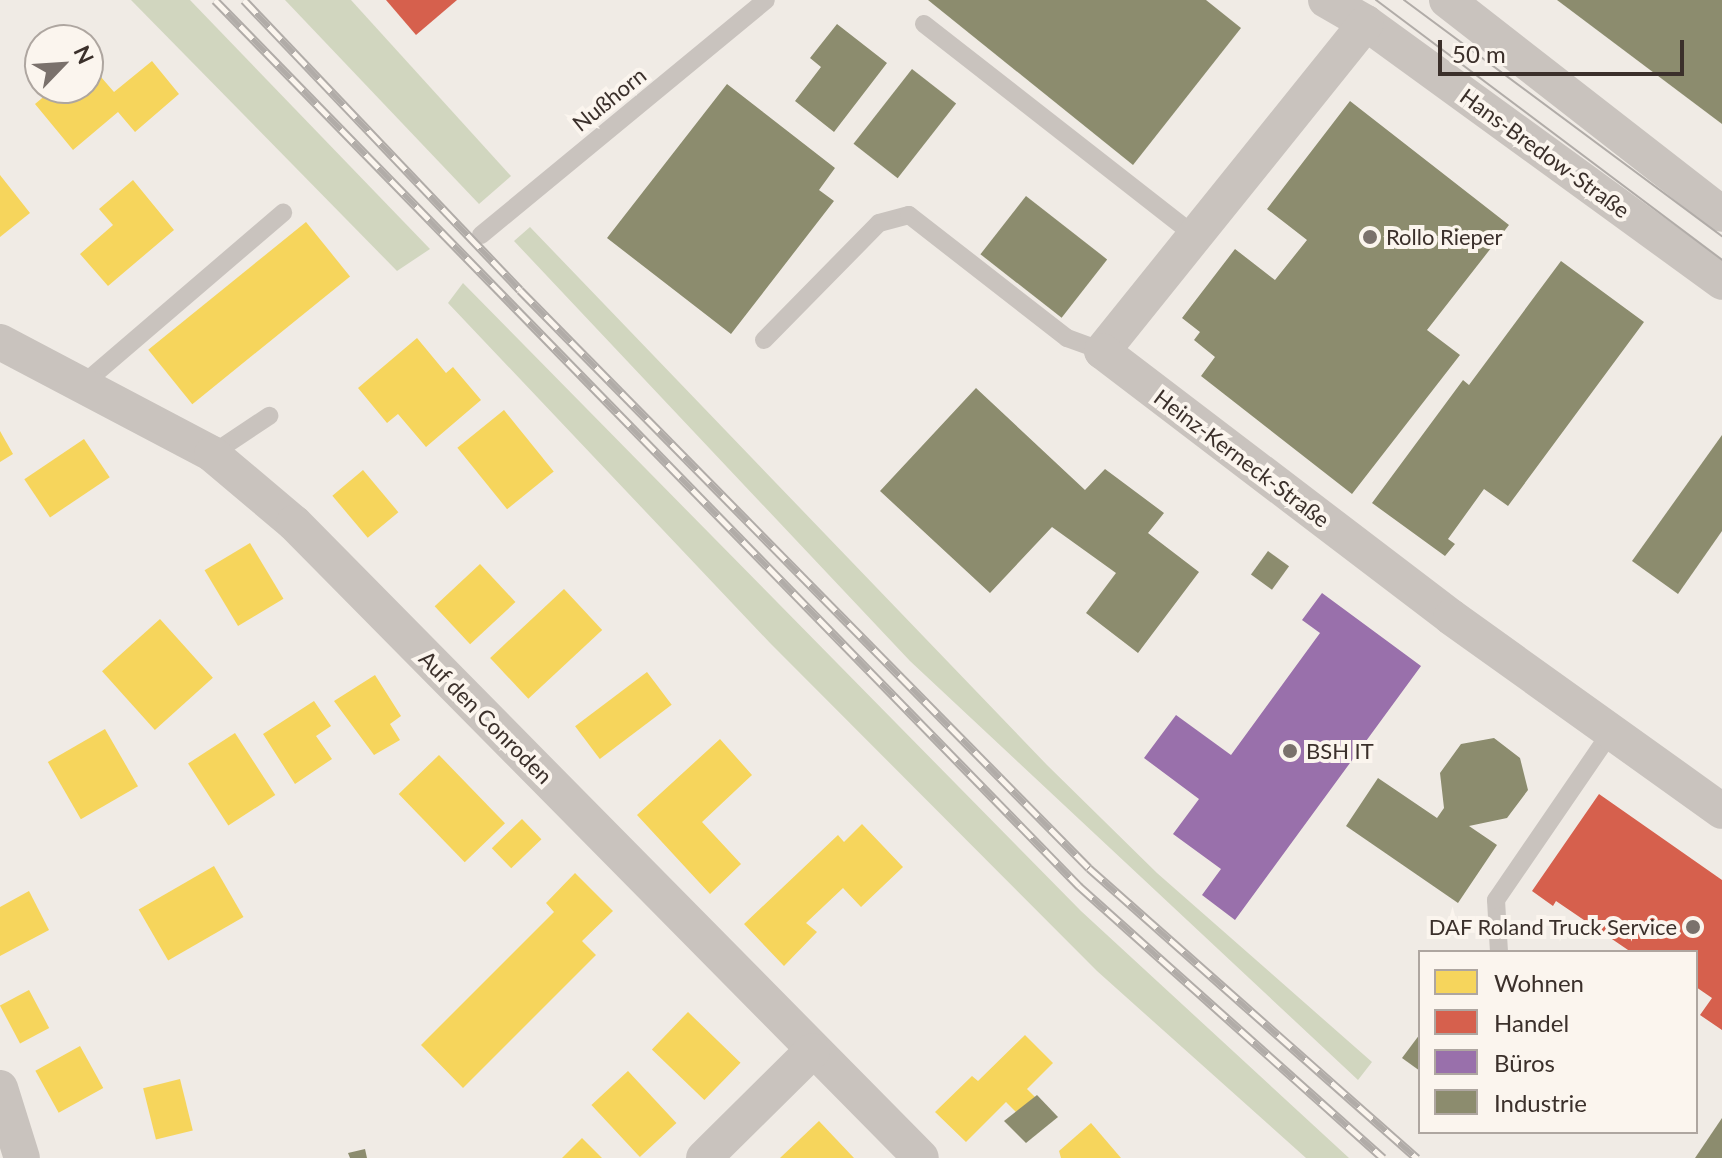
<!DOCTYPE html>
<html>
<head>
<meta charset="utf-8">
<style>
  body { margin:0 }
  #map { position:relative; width:1722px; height:1158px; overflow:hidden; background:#f0ebe5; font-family:Lato,sans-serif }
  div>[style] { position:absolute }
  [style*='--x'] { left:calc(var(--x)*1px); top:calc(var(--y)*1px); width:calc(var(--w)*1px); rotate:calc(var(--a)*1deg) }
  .green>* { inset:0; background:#d1d6bf }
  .homes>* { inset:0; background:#f6d55c; transform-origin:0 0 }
  .shops>* { inset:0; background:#d6604d }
  .offices>* { inset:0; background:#9970ab }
  .industry>* { inset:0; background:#8c8c6e; transform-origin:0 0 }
  .lane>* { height:18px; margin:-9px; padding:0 9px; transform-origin:9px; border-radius:9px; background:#c9c3be }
  .street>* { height:36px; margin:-18px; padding:0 18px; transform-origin:18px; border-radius:18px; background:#c9c3be }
  .tram>* { height:2px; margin:-1px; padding:0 1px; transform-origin:1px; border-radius:1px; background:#b1aca8 }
  .rail>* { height:9px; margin-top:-4.5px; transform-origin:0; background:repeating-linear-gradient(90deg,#fbf5ee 0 18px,#b1aca8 0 36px); box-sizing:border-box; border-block:2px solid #b1aca8 }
  .dots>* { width:22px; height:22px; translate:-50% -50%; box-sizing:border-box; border:4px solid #fbf5ee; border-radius:50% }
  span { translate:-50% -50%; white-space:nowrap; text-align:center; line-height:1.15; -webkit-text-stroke:8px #fbf5ee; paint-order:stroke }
  .street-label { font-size:22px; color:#3b302b }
  .poi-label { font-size:22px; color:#3b302b }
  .left { translate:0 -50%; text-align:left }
  .right { translate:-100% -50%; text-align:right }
  .legend { position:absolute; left:1418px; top:950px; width:280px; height:184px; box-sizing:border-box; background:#fbf5ee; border:2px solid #aea6a0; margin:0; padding:10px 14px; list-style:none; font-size:24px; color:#3b302b }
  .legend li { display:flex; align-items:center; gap:16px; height:40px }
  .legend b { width:40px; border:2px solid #aea6a0 }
  .north { position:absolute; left:24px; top:24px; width:80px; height:80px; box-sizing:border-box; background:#fbf5ee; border:2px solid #aea6a0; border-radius:50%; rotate:65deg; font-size:22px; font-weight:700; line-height:32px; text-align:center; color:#3b302b }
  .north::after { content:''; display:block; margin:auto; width:28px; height:36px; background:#7a716c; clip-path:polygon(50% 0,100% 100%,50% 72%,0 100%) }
  .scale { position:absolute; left:1438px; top:40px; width:246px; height:36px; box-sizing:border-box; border:4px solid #3b302b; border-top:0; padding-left:10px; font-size:24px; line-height:28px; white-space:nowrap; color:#3b302b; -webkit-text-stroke:6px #fbf5ee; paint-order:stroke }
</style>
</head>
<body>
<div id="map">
  <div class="green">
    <div style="clip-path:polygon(131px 0,190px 0,430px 249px,397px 271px)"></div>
    <div style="clip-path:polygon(285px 0,351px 0,511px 176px,479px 204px)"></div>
    <div style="clip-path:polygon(530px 227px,1047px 765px,1157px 873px,1372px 1062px,1358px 1080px,910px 661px,514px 241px)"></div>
    <div style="clip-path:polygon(463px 283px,1081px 911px,1349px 1158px,1306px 1158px,1097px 971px,770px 643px,448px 303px)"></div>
  </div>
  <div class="homes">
    <div style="clip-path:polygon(152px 61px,179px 94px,135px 132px,118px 112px,73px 150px,35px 104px,54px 88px,88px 88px,88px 62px,114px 92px)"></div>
    <div style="clip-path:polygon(0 175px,30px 213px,0 237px)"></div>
    <div style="clip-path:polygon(133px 180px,174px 230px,108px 286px,80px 254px,113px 225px,99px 209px)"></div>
    <div style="left:306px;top:222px;width:70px;height:203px;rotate:51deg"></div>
    <div style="clip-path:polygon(417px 338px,446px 373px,453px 367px,481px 400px,426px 447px,398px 414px,387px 423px,358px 388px)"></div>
    <div style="left:504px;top:410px;width:79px;height:60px;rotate:51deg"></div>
    <div style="clip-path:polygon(0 431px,13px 454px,0 462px)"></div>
    <div style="left:84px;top:439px;width:46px;height:72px;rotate:56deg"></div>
    <div style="left:363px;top:470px;width:55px;height:40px;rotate:50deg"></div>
    <div style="left:250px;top:543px;width:65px;height:53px;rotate:59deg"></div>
    <div style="left:480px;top:564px;width:52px;height:62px;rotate:47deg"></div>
    <div style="left:564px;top:589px;width:56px;height:101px;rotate:47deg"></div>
    <div style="left:160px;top:619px;width:79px;height:78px;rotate:48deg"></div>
    <div style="left:647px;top:672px;width:41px;height:90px;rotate:53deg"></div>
    <div style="clip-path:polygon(375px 675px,401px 716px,390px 724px,400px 740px,374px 755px,334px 701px)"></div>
    <div style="clip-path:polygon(314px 701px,331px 726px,316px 736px,332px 759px,295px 784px,263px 734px)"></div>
    <div style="left:105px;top:729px;width:66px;height:66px;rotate:60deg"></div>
    <div style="left:235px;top:733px;width:74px;height:56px;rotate:57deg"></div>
    <div style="clip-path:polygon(720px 739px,752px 775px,702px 822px,741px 864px,710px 894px,637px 815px)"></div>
    <div style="left:439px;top:755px;width:95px;height:56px;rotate:46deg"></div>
    <div style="left:522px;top:819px;width:28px;height:42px;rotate:46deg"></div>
    <div style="clip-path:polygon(862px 824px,903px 867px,861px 907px,843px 888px,806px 923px,817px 932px,784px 966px,744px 924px,838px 835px,844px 842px)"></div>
    <div style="left:214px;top:866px;width:59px;height:87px;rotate:60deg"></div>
    <div style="clip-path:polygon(575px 873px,613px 911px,582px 941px,596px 955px,463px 1088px,421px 1045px,554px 912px,546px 903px)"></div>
    <div style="clip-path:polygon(29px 891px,49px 930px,0 956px,0 907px)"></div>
    <div style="left:29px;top:990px;width:43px;height:33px;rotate:62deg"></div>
    <div style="left:688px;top:1012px;width:73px;height:52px;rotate:44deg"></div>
    <div style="clip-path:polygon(1025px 1035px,1053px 1063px,1027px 1089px,1035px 1097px,1018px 1114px,1006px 1102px,966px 1142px,935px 1112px,972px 1076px,978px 1081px)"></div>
    <div style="left:80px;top:1046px;width:48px;height:51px;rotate:61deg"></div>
    <div style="left:628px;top:1071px;width:71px;height:50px;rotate:47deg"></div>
    <div style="left:180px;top:1079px;width:53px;height:38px;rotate:76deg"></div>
    <div style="clip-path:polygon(819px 1121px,854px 1158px,780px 1158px)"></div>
    <div style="clip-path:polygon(1091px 1123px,1121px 1158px,1061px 1158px,1059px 1151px)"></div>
    <div style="clip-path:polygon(582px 1138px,602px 1158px,562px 1158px)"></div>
  </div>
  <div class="shops">
    <div style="clip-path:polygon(386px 0,457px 0,416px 35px)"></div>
    <div style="clip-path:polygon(1599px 794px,1722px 880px,1722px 1030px,1700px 1015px,1712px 998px,1696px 987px,1696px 952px,1631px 952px,1556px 901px,1553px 906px,1532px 891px)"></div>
  </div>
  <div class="offices">
    <div style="clip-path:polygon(1322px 593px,1421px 666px,1235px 920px,1202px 895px,1221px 869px,1173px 834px,1199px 799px,1144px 758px,1176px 715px,1231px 755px,1320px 633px,1302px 620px)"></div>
  </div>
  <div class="industry">
    <div style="clip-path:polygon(928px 0,1206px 0,1241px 28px,1133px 165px)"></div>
    <div style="clip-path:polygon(1557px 0,1722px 0,1722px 124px)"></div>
    <div style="clip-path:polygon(837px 24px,887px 63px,834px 132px,795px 101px,821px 67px,810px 58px)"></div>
    <div style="left:912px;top:69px;width:56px;height:95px;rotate:38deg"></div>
    <div style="clip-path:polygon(727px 84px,835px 168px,819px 190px,834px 201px,731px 334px,607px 238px)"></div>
    <div style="clip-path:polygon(1350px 101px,1509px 225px,1427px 330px,1460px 355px,1352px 494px,1201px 376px,1215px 357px,1194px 340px,1200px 332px,1182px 318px,1235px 249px,1275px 280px,1307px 240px,1267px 209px)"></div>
    <div style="left:1026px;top:196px;width:103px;height:74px;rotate:38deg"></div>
    <div style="clip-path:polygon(1561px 261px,1644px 322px,1508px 506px,1484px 489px,1448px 539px,1455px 544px,1445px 556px,1372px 503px,1463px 380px,1469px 385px)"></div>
    <div style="clip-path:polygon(976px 388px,1085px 490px,1105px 469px,1164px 513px,1148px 533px,1199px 572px,1138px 653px,1086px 613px,1116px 573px,1052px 527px,990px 593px,880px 491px)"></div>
    <div style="clip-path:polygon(1722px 435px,1722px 531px,1678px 594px,1632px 561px)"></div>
    <div style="left:1268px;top:551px;width:26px;height:29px;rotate:36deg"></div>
    <div style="clip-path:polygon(1494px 738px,1520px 758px,1528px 790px,1507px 818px,1469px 826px,1497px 845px,1458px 903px,1346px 826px,1378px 778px,1437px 818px,1444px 808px,1440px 773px,1461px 744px)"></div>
    <div style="clip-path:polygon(1420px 1034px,1420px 1071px,1402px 1058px)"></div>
    <div style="clip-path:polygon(1037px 1095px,1058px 1117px,1026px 1143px,1004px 1121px)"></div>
    <div style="clip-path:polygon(1722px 1118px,1722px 1158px,1695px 1158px)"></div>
    <div style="clip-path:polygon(365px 1149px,367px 1158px,350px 1158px,348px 1153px)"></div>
  </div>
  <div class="lane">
    <div style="--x:924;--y:24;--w:344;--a:38"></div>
    <div style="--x:481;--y:235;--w:369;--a:-39.5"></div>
    <div style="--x:764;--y:340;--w:164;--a:-45.5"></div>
    <div style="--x:879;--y:223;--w:31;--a:-15"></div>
    <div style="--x:909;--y:215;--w:200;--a:37.9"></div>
    <div style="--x:1067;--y:338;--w:37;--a:20"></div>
    <div style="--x:82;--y:385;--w:265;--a:-40.6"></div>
    <div style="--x:212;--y:454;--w:69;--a:-33.7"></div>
    <div style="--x:1499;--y:952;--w:52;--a:-93.3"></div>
    <div style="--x:1496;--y:900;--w:204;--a:-55.6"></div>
  </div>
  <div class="street">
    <div style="--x:1326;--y:0;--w:46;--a:29.9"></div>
    <div style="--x:1366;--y:23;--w:440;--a:36"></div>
    <div style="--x:1447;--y:0;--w:348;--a:37.9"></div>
    <div style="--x:1366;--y:23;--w:421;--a:128.8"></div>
    <div style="--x:1102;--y:351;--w:439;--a:37.3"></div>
    <div style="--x:1451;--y:617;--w:333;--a:35.6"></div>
    <div style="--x:0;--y:342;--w:240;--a:27.8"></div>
    <div style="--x:212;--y:454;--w:107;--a:40.1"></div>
    <div style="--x:294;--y:523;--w:892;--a:45.36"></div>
    <div style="--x:0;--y:1088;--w:73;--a:72.6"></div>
    <div style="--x:704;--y:1158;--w:152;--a:-44.7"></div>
  </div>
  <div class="tram">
    <div style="--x:1376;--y:0;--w:433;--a:36.9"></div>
    <div style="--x:1404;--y:0;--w:396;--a:36.6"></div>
  </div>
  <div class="rail">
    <div style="--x:215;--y:0;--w:1238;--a:45.72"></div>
    <div style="--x:1079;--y:886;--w:408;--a:41.8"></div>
    <div style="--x:244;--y:0;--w:400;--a:46.4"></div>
    <div style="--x:520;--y:290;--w:811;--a:45.45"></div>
    <div style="--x:1089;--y:868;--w:438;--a:41.5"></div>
  </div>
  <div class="dots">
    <div style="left:1370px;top:237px;background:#7a716c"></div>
    <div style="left:1290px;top:751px;background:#7a716c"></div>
    <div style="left:1693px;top:927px;background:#7a716c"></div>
  </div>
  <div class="street-label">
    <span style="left:609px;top:99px;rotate:-39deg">Nußhorn</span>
    <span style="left:1545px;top:153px;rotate:36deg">Hans-Bredow-Straße</span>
    <span style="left:1242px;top:458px;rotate:37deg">Heinz-Kerneck-Straße</span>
    <span style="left:486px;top:717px;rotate:45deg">Auf den Conroden</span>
  </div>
  <div class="poi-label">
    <span class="left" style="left:1386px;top:237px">Rollo Rieper</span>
    <span class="left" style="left:1306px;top:751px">BSH IT</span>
    <span class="right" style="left:1677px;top:927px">DAF Roland Truck Service</span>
  </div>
  <ul class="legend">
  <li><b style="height:22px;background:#f6d55c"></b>Wohnen</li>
  <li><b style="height:22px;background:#d6604d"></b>Handel</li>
  <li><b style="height:22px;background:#9970ab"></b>Büros</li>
  <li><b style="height:22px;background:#8c8c6e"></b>Industrie</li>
  </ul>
  <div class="north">N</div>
  <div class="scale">50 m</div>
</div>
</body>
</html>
